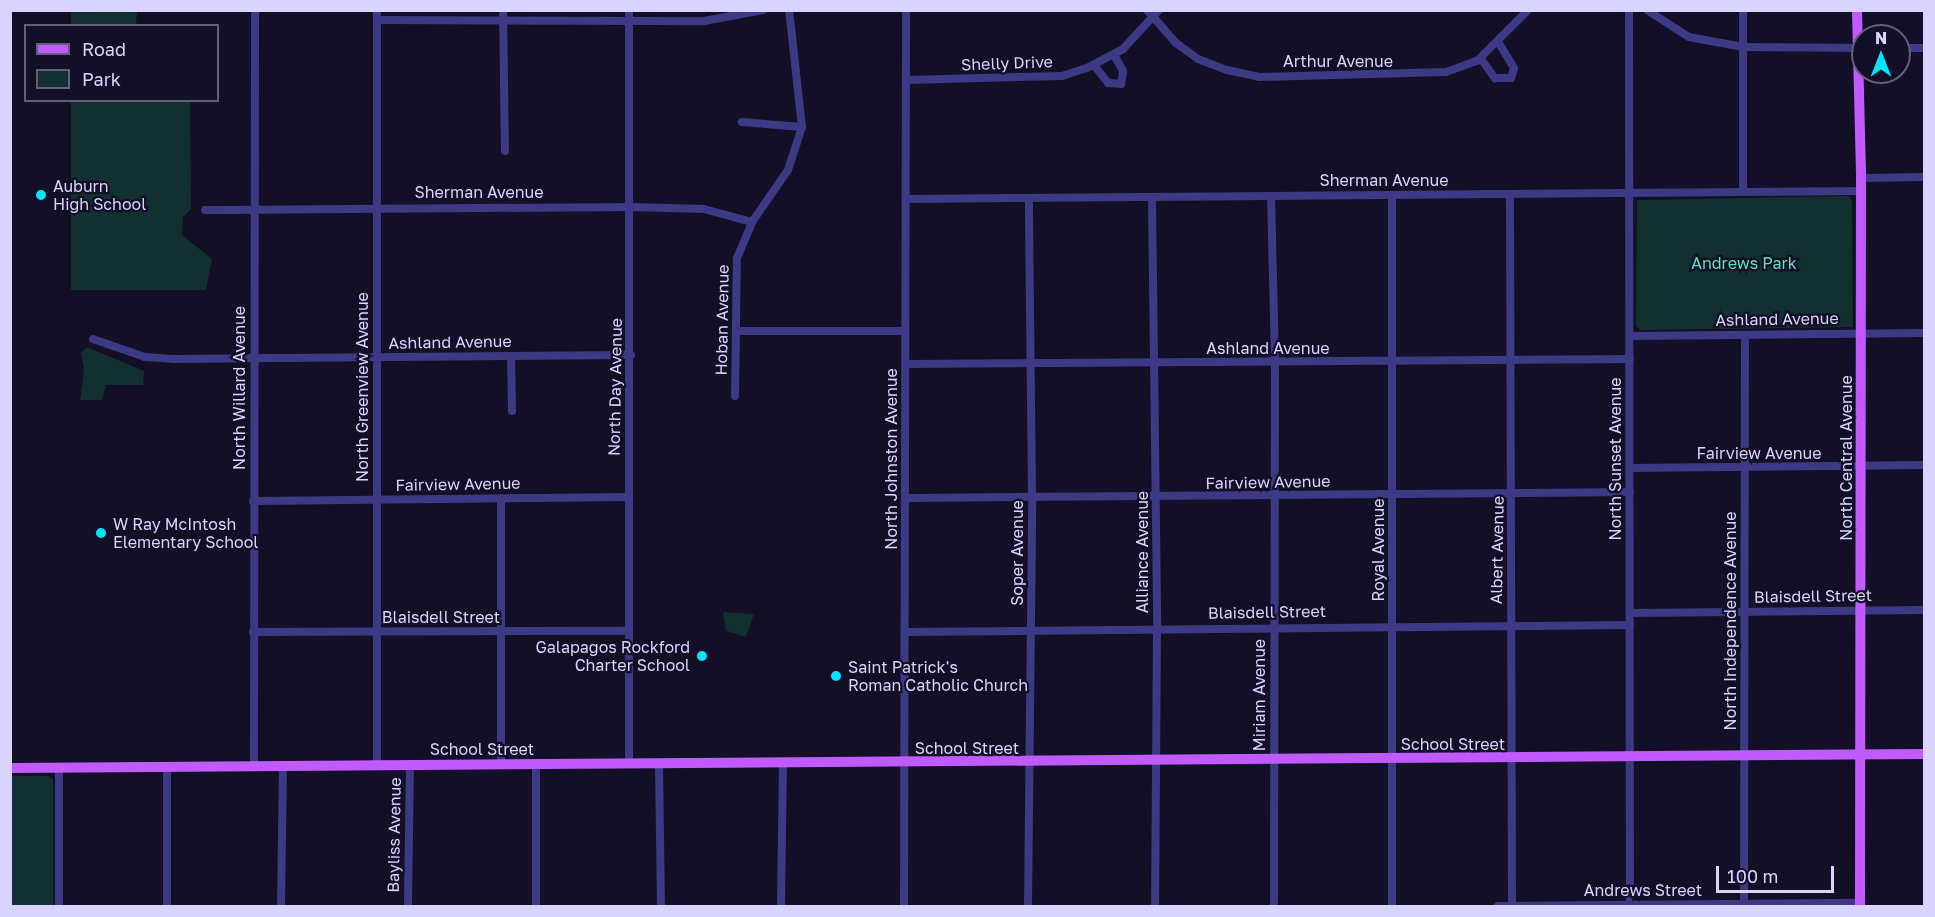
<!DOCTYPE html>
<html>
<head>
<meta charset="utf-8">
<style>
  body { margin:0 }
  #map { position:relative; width:1935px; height:917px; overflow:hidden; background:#130f26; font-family:"Golos Text",sans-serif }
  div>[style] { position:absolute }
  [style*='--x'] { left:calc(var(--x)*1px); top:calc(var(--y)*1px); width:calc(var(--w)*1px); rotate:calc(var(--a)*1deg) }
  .green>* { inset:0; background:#12302f }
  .minor>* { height:8px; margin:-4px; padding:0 4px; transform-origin:4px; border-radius:4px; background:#3d3a85 }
  .major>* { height:10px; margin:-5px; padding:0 5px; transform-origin:5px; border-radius:5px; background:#c25bff }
  .dots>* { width:16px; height:16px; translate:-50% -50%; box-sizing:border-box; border:3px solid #130f26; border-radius:50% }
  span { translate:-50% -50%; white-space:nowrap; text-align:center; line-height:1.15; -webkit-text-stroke:4.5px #130f26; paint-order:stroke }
  .street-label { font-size:16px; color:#d9d4ff }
  .poi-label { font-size:16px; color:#d9d4ff }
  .left { translate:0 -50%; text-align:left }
  .right { translate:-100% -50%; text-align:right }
  .park-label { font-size:16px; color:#5fe0c0 }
  .frame { position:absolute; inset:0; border:12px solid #d9d4ff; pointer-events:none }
  .legend { position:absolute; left:24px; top:24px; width:195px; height:78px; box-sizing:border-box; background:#130f26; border:2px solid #625e7d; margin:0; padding:8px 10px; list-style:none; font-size:18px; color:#d9d4ff }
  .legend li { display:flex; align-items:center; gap:12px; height:30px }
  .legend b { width:30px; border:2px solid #625e7d }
  .north { position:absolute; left:1851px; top:24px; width:60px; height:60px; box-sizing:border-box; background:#130f26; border:2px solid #625e7d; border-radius:50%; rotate:0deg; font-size:16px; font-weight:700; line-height:24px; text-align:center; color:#d9d4ff }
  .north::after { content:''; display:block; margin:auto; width:21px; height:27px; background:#00e5ff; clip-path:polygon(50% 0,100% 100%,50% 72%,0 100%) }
  .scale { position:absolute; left:1716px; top:866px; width:118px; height:27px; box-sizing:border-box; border:3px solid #d9d4ff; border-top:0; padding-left:8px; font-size:18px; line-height:21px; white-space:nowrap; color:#d9d4ff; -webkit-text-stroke:4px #130f26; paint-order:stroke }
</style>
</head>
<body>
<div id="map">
  <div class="green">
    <div style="clip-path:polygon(71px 11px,137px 11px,136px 25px,161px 25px,71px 25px)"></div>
    <div style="clip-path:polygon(71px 101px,190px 101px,191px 209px,183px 217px,182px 235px,212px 259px,206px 290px,71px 290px)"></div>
    <div style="clip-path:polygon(1848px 196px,1852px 201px,1853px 327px,1640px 330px,1636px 326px,1637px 200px)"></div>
    <div style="clip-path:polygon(87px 347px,144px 371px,143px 385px,106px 385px,102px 400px,80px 400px,84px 370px,81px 353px)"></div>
    <div style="clip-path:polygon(723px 612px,754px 614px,746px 637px,726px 631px)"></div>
    <div style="clip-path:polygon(10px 776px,49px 776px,53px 780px,53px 906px,11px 906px)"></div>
  </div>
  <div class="minor">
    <div style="--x:377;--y:10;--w:754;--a:90"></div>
    <div style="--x:503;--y:10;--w:141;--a:89.2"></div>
    <div style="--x:1147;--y:10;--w:44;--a:48.7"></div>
    <div style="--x:1176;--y:43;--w:27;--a:36"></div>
    <div style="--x:1198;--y:59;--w:31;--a:21"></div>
    <div style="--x:1227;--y:70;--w:33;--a:12"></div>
    <div style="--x:1259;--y:77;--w:187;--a:-1.5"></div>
    <div style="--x:1446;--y:72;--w:33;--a:-20"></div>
    <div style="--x:1477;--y:61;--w:72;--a:-45"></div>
    <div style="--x:1629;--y:10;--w:896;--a:89.94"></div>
    <div style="--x:1647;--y:10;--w:50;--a:32.7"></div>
    <div style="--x:1689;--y:37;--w:55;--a:10.5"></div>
    <div style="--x:1743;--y:47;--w:120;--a:0.5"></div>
    <div style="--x:377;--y:20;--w:327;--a:0.2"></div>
    <div style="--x:704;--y:21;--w:60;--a:-10.6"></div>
    <div style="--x:1899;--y:48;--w:25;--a:0"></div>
    <div style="--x:1481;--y:59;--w:24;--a:54"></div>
    <div style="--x:1495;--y:78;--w:16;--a:0"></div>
    <div style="--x:1511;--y:78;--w:10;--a:-73"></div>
    <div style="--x:1514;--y:68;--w:29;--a:-121"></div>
    <div style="--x:1094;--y:65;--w:23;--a:52"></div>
    <div style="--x:1108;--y:83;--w:13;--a:4"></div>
    <div style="--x:1121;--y:84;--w:13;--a:-81"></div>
    <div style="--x:1123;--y:71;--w:18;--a:-119"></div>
    <div style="--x:906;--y:80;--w:156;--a:-1.5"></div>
    <div style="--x:1062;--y:76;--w:26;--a:-18"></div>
    <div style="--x:1087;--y:68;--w:41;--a:-27.8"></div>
    <div style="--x:1123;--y:49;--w:53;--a:-47.3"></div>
    <div style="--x:742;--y:122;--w:60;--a:4.8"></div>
    <div style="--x:1861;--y:178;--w:63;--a:-0.9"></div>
    <div style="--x:1743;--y:191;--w:181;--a:-90"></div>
    <div style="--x:1510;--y:194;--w:712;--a:89.84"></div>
    <div style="--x:1392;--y:195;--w:711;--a:90"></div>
    <div style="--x:1271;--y:196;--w:166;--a:88.6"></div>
    <div style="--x:1275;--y:362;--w:544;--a:90.11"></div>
    <div style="--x:1152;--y:197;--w:432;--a:89.3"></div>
    <div style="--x:1157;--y:629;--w:277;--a:90.4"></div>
    <div style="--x:907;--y:199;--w:954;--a:-0.48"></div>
    <div style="--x:205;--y:210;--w:425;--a:-0.4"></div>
    <div style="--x:630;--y:207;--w:74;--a:1.5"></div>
    <div style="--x:704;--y:209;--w:50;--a:15.2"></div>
    <div style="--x:736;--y:331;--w:169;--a:0"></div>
    <div style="--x:1630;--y:336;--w:294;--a:-0.6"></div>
    <div style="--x:93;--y:339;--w:55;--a:19.1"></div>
    <div style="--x:145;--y:357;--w:27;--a:4"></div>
    <div style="--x:172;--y:359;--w:459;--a:-0.5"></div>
    <div style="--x:511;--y:357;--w:54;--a:88.9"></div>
    <div style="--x:906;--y:364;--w:724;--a:-0.4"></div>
    <div style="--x:735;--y:396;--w:138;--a:-89.2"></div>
    <div style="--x:737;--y:258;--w:39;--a:-67"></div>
    <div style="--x:752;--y:222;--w:63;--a:-55.3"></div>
    <div style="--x:788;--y:170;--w:45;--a:-72"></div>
    <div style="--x:802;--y:127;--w:118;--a:-96.3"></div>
    <div style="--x:1630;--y:468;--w:294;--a:-0.6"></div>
    <div style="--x:501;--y:498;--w:266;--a:90"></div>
    <div style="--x:906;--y:498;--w:724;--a:-0.47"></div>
    <div style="--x:253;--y:501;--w:375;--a:-0.6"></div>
    <div style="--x:1630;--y:613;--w:294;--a:-0.6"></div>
    <div style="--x:253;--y:632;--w:375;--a:-0.2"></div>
    <div style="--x:906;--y:632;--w:724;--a:-0.55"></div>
    <div style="--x:536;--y:764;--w:142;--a:90"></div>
    <div style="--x:629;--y:764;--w:754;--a:-90"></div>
    <div style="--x:659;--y:764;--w:142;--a:89.2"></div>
    <div style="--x:254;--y:765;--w:755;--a:-89.92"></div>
    <div style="--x:167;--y:766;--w:140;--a:90"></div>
    <div style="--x:59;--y:767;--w:139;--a:90"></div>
    <div style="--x:281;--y:906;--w:141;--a:-89.2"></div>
    <div style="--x:408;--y:906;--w:142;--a:-89.2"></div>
    <div style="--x:781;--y:906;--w:143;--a:-89.2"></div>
    <div style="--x:904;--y:906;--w:896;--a:-89.87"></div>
    <div style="--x:1028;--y:906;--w:407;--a:-89.4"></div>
    <div style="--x:1032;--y:499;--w:300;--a:-90.6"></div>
    <div style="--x:1498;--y:906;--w:362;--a:-0.5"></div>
    <div style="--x:1744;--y:906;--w:571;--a:-89.9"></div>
  </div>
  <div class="major">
    <div style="--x:1857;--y:10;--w:168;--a:88.6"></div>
    <div style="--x:1861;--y:178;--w:728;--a:90.08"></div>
    <div style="--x:10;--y:768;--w:1914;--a:-0.42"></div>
  </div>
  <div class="dots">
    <div style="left:41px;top:195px;background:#00e5ff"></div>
    <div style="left:101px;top:533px;background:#00e5ff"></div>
    <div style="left:702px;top:656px;background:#00e5ff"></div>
    <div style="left:836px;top:676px;background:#00e5ff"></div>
  </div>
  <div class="street-label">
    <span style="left:1338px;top:61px">Arthur Avenue</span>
    <span style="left:1007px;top:63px;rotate:-2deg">Shelly Drive</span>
    <span style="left:1384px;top:180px">Sherman Avenue</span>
    <span style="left:479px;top:192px">Sherman Avenue</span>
    <span style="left:1777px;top:319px;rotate:-1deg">Ashland Avenue</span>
    <span style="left:722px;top:320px;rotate:-89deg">Hoban Avenue</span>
    <span style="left:450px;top:342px;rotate:-1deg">Ashland Avenue</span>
    <span style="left:1268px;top:348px">Ashland Avenue</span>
    <span style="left:362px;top:387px;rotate:-90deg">North Greenview Avenue</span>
    <span style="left:615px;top:387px;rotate:-89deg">North Day Avenue</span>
    <span style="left:239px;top:388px;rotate:-90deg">North Willard Avenue</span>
    <span style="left:1759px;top:453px">Fairview Avenue</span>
    <span style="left:1846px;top:458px;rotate:-90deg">North Central Avenue</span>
    <span style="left:891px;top:459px;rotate:-90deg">North Johnston Avenue</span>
    <span style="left:1615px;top:459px;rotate:-90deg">North Sunset Avenue</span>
    <span style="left:1268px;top:482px;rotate:-1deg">Fairview Avenue</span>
    <span style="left:458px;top:484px;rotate:-1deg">Fairview Avenue</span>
    <span style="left:1378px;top:550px;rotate:-90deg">Royal Avenue</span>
    <span style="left:1497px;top:550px;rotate:-89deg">Albert Avenue</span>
    <span style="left:1142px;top:552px;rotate:-90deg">Alliance Avenue</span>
    <span style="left:1017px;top:553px;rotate:-90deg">Soper Avenue</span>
    <span style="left:1813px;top:596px;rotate:-1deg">Blaisdell Street</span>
    <span style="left:1267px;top:612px;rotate:-1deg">Blaisdell Street</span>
    <span style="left:441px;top:617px">Blaisdell Street</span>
    <span style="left:1730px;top:621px;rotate:-90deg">North Independence Avenue</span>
    <span style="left:1259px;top:695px;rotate:-90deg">Miriam Avenue</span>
    <span style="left:1453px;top:744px">School Street</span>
    <span style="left:967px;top:748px">School Street</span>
    <span style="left:482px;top:749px">School Street</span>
    <span style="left:394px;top:835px;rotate:-89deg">Bayliss Avenue</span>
    <span style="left:1643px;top:890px">Andrews Street</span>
  </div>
  <div class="poi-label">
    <span class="left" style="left:53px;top:195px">Auburn<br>High School</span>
    <span class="left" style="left:113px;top:533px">W Ray McIntosh<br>Elementary School</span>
    <span class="right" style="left:690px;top:656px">Galapagos Rockford<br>Charter School</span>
    <span class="left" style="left:848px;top:676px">Saint Patrick's<br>Roman Catholic Church</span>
  </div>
  <div class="park-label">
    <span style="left:1744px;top:263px">Andrews Park</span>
  </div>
  <div class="frame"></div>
  <ul class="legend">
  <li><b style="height:8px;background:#c25bff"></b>Road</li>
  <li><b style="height:16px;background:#12302f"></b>Park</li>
  </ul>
  <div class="north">N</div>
  <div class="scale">100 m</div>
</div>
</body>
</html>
